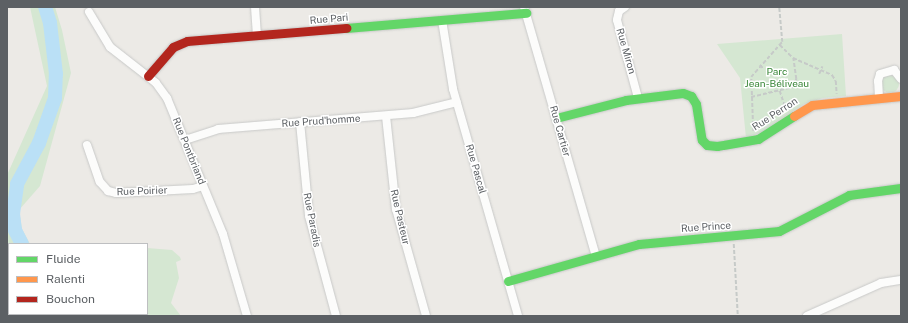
<!DOCTYPE html>
<html>
<head>
<meta charset="utf-8">
<style>
  body { margin:0 }
  #map { position:relative; width:908px; height:323px; overflow:hidden; background:#eceae6; font-family:"Public Sans",sans-serif }
  div>[style] { position:absolute }
  [style*='--x'] { left:calc(var(--x)*1px); top:calc(var(--y)*1px); width:calc(var(--w)*1px); rotate:calc(var(--a)*1deg) }
  .green>* { inset:0; background:#d5e7d2 }
  .round { border-radius:50% }
  .river>* { height:14px; margin:-7px; padding:0 7px; transform-origin:7px; border-radius:7px; background:#bae0f6 }
  .path>* { height:1.5px; margin-top:-0.75px; transform-origin:0; background:repeating-linear-gradient(90deg,#c6cac8 0 4px,transparent 0 6px) }
  .roads { filter:drop-shadow(0 0 1px #c8c9c8) drop-shadow(0 0 1px #c8c9c8) }
  .street>* { height:8px; margin:-4px; padding:0 4px; transform-origin:4px; border-radius:4px; background:#fcfcfb }
  .fast>* { height:9px; margin:-4.5px; padding:0 4.5px; transform-origin:4.5px; border-radius:4.5px; background:#63d668 }
  .slow>* { height:9px; margin:-4.5px; padding:0 4.5px; transform-origin:4.5px; border-radius:4.5px; background:#ff974d }
  .jam>* { height:9px; margin:-4.5px; padding:0 4.5px; transform-origin:4.5px; border-radius:4.5px; background:#b3261e }
  span { translate:-50% -50%; white-space:nowrap; text-align:center; line-height:1.15; -webkit-text-stroke:3px #fff; paint-order:stroke }
  .street-label { font-size:10px; color:#5c6064 }
  .park-label { font-size:10px; color:#398638 }
  .frame { position:absolute; inset:0; border:8px solid #5c6064; pointer-events:none }
  .legend { position:absolute; left:8px; top:243px; width:140px; height:72px; box-sizing:border-box; background:#fff; border:1px solid #bebfc1; margin:0; padding:5px 7px; list-style:none; font-size:12px; color:#5c6064 }
  .legend li { display:flex; align-items:center; gap:8px; height:20px }
  .legend b { width:20px; border:1px solid #bebfc1 }
</style>
</head>
<body>
<div id="map">
  <div class="green">
    <div style="clip-path:polygon(30px 7px,55px 7px,62px 30px,71px 73px,40px 186px,19px 210px,22px 229px,30px 244px,9px 244px,7px 273px,7px 175px,47px 86px)"></div>
    <div style="clip-path:polygon(842px 34px,846px 96px,823px 98px,804px 104px,762px 132px,746px 138px,740px 78px,717px 44px)"></div>
    <div class="round" style="left:881px;top:75px;width:18px;height:18px"></div>
    <div style="clip-path:polygon(147px 248px,172px 250px,180px 257px,181px 260px,176px 262px,179px 278px,171px 303px,181px 316px,111px 314px,147px 314px)"></div>
  </div>
  <div class="river">
    <div style="--x:22;--y:244;--w:16;--a:-117"></div>
    <div style="--x:15;--y:230;--w:16;--a:-97"></div>
    <div style="--x:13;--y:214;--w:30;--a:-82"></div>
    <div style="--x:17;--y:184;--w:47;--a:-61.8"></div>
    <div style="--x:39;--y:143;--w:48;--a:-70.4"></div>
    <div style="--x:55;--y:98;--w:24;--a:-88"></div>
    <div style="--x:56;--y:74;--w:51;--a:-96.7"></div>
    <div style="--x:50;--y:23;--w:17;--a:-107"></div>
    <div style="--x:100;--y:314;--w:4;--a:34"></div>
  </div>
  <div class="path">
    <div style="--x:780;--y:45;--w:18;--a:45"></div>
    <div style="--x:793;--y:58;--w:43;--a:23.6"></div>
    <div style="--x:832;--y:75;--w:7;--a:56"></div>
    <div style="--x:836;--y:81;--w:13;--a:86"></div>
    <div style="--x:760;--y:65;--w:6;--a:45"></div>
    <div style="--x:819;--y:74;--w:8;--a:-67"></div>
    <div style="--x:780;--y:91;--w:20;--a:72"></div>
    <div style="--x:751;--y:97;--w:43;--a:-13.4"></div>
    <div style="--x:793;--y:87;--w:9;--a:-69"></div>
    <div style="--x:796;--y:79;--w:21;--a:-98"></div>
    <div style="--x:753;--y:131;--w:54;--a:-92.1"></div>
    <div style="--x:751;--y:77;--w:47;--a:-48.5"></div>
    <div style="--x:782;--y:42;--w:35;--a:-95"></div>
    <div style="--x:734;--y:244;--w:72;--a:86.8"></div>
  </div>
  <div class="roads">
    <div class="street">
      <div style="--x:255;--y:7;--w:29;--a:86"></div>
      <div style="--x:524;--y:7;--w:259;--a:73.9"></div>
      <div style="--x:625;--y:7;--w:7;--a:146"></div>
      <div style="--x:619;--y:11;--w:9;--a:103"></div>
      <div style="--x:617;--y:20;--w:81;--a:74.9"></div>
      <div style="--x:89;--y:12;--w:41;--a:59"></div>
      <div style="--x:110;--y:47;--w:58;--a:38"></div>
      <div style="--x:156;--y:83;--w:19;--a:54"></div>
      <div style="--x:167;--y:98;--w:147;--a:67.6"></div>
      <div style="--x:223;--y:234;--w:85;--a:73.7"></div>
      <div style="--x:442;--y:20;--w:70;--a:80.9"></div>
      <div style="--x:453;--y:89;--w:236;--a:74"></div>
      <div style="--x:879;--y:98;--w:17;--a:-93"></div>
      <div style="--x:878;--y:81;--w:7;--a:-74"></div>
      <div style="--x:880;--y:74;--w:15;--a:-16"></div>
      <div style="--x:894;--y:70;--w:11;--a:52"></div>
      <div style="--x:386;--y:116;--w:94;--a:83.9"></div>
      <div style="--x:396;--y:209;--w:111;--a:74.3"></div>
      <div style="--x:300;--y:122;--w:94;--a:84.5"></div>
      <div style="--x:309;--y:216;--w:104;--a:74.9"></div>
      <div style="--x:185;--y:140;--w:35;--a:-18"></div>
      <div style="--x:218;--y:129;--w:196;--a:-4.7"></div>
      <div style="--x:413;--y:113;--w:45;--a:-14"></div>
      <div style="--x:87;--y:145;--w:39;--a:71"></div>
      <div style="--x:100;--y:182;--w:12;--a:48"></div>
      <div style="--x:108;--y:191;--w:8;--a:14"></div>
      <div style="--x:116;--y:193;--w:77;--a:-3"></div>
      <div style="--x:193;--y:189;--w:10;--a:-17"></div>
      <div style="--x:807;--y:316;--w:81;--a:-24"></div>
      <div style="--x:881;--y:283;--w:20;--a:-9"></div>
    </div>
    <div class="fast">
      <div style="--x:346;--y:28;--w:181;--a:-4.8"></div>
      <div style="--x:556;--y:118;--w:72;--a:-14.4"></div>
      <div style="--x:626;--y:100;--w:57;--a:-7"></div>
      <div style="--x:683;--y:93;--w:9;--a:21"></div>
      <div style="--x:691;--y:96;--w:9;--a:58"></div>
      <div style="--x:696;--y:104;--w:36;--a:81"></div>
      <div style="--x:702;--y:140;--w:7;--a:45"></div>
      <div style="--x:707;--y:145;--w:10;--a:6"></div>
      <div style="--x:717;--y:146;--w:42;--a:-9.7"></div>
      <div style="--x:758;--y:139;--w:43;--a:-32.6"></div>
      <div style="--x:508;--y:281;--w:136;--a:-15.8"></div>
      <div style="--x:639;--y:244;--w:141;--a:-5.3"></div>
      <div style="--x:779;--y:231;--w:79;--a:-27.2"></div>
      <div style="--x:849;--y:195;--w:52;--a:-7.7"></div>
    </div>
    <div class="slow">
      <div style="--x:794;--y:116;--w:21;--a:-31"></div>
      <div style="--x:812;--y:105;--w:89;--a:-5.8"></div>
    </div>
    <div class="jam">
      <div style="--x:148;--y:76;--w:38;--a:-49"></div>
      <div style="--x:173;--y:47;--w:15;--a:-23"></div>
      <div style="--x:187;--y:41;--w:160;--a:-4.7"></div>
    </div>
  </div>
  <div class="street-label">
    <span style="left:329px;top:19px;rotate:-5deg">Rue Pari</span>
    <span style="left:626px;top:51px;rotate:74deg">Rue Miron</span>
    <span style="left:775px;top:114px;rotate:-33deg">Rue Perron</span>
    <span style="left:321px;top:121px;rotate:-4deg">Rue Prud'homme</span>
    <span style="left:560px;top:131px;rotate:74deg">Rue Cartier</span>
    <span style="left:189px;top:151px;rotate:68deg">Rue Pontbriand</span>
    <span style="left:476px;top:169px;rotate:74deg">Rue Pascal</span>
    <span style="left:142px;top:191px;rotate:-2deg">Rue Poirier</span>
    <span style="left:400px;top:217px;rotate:77deg">Rue Pasteur</span>
    <span style="left:312px;top:220px;rotate:79deg">Rue Paradis</span>
    <span style="left:706px;top:227px;rotate:-4deg">Rue Prince</span>
  </div>
  <div class="park-label">
    <span style="left:777px;top:77px">Parc<br>Jean-Béliveau</span>
  </div>
  <div class="frame"></div>
  <ul class="legend">
  <li><b style="height:5px;background:#63d668"></b>Fluide</li>
  <li><b style="height:5px;background:#ff974d"></b>Ralenti</li>
  <li><b style="height:5px;background:#b3261e"></b>Bouchon</li>
  </ul>
</div>
</body>
</html>
